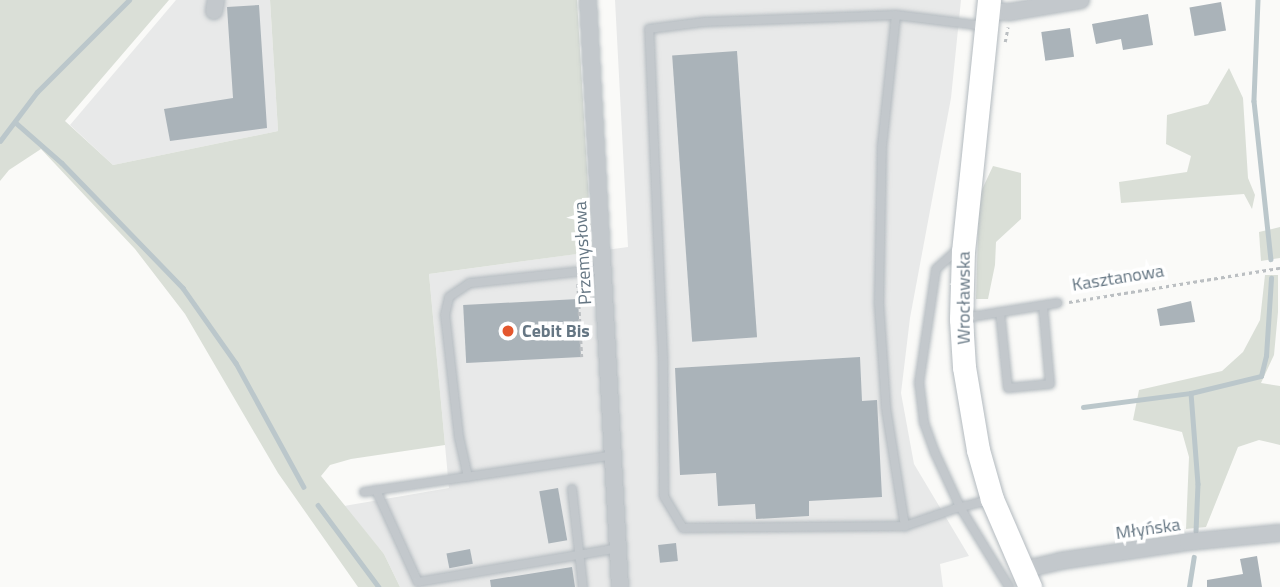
<!DOCTYPE html>
<html>
<head>
<meta charset="utf-8">
<style>
  body { margin:0 }
  #map { position:relative; width:1280px; height:587px; overflow:hidden; background:#fafaf8; font-family:"Titillium Web",sans-serif }
  div>[style] { position:absolute }
  [style*='--x'] { left:calc(var(--x)*1px); top:calc(var(--y)*1px); width:calc(var(--w)*1px); rotate:calc(var(--a)*1deg) }
  .built>* { inset:0; background:#e8e9e9 }
  .green>* { inset:0; background:#dadfd7 }
  .stream>* { height:4.5px; margin:-2.25px; padding:0 2.25px; transform-origin:2.25px; border-radius:2.25px; background:#bbc7cb }
  .building>* { inset:0; background:#aab3b9; transform-origin:0 0 }
  .path>* { height:2.5px; margin-top:-1.25px; transform-origin:0; background:repeating-linear-gradient(90deg,#bbbfc2 0 3.5px,transparent 0 7px) }
  .roads { filter:drop-shadow(0 0 2px #b3babf) drop-shadow(0 0 2px #b3babf) }
  .service>* { height:8px; margin:-4px; padding:0 4px; transform-origin:4px; border-radius:4px; background:#c3c8cc }
  .minor>* { height:16px; margin:-8px; padding:0 8px; transform-origin:8px; border-radius:8px; background:#c3c8cc }
  .secondary>* { height:23px; margin:-11.5px; padding:0 11.5px; transform-origin:11.5px; border-radius:11.5px; background:#fff }
  .dots>* { width:19px; height:19px; translate:-50% -50%; box-sizing:border-box; border:4px solid #fff; border-radius:50% }
  span { translate:-50% -50%; white-space:nowrap; text-align:center; line-height:1.15; -webkit-text-stroke:7px #fff; paint-order:stroke }
  .street-label { font-size:18px; color:#657683 }
  .poi-label { font-size:18px; color:#657683; font-weight:700 }
  .left { translate:0 -50%; text-align:left }
</style>
</head>
<body>
<div id="map">
  <div class="built">
    <div style="clip-path:polygon(176px 0,270px 0,278px 131px,113px 165px,70px 125px)"></div>
    <div style="clip-path:polygon(615px 0,961px 0,951px 98px,910px 318px,901px 393px,914px 464px,969px 556px,940px 564px,943px 587px,400px 587px,384px 554px,344px 506px,449px 488px,429px 274px,628px 247px)"></div>
  </div>
  <div class="green">
    <div style="clip-path:polygon(0 0,169px 0,65px 121px,113px 165px,278px 131px,270px 0,577px 0,592px 252px,429px 274px,445px 445px,351px 459px,330px 465px,321px 476px,384px 554px,400px 587px,358px 587px,278px 473px,185px 314px,135px 249px,41px 149px,9px 170px,0 181px)"></div>
    <div style="clip-path:polygon(1229px 68px,1243px 98px,1248px 178px,1255px 195px,1252px 209px,1244px 194px,1121px 203px,1119px 182px,1187px 172px,1191px 156px,1166px 144px,1167px 115px,1208px 104px)"></div>
    <div style="clip-path:polygon(993px 166px,1021px 173px,1021px 219px,996px 242px,995px 265px,988px 299px,976px 299px,979px 196px)"></div>
    <div style="clip-path:polygon(1280px 227px,1280px 258px,1261px 261px,1259px 232px)"></div>
    <div style="clip-path:polygon(1265px 275px,1278px 275px,1278px 312px,1274px 355px,1261px 383px,1280px 386px,1280px 445px,1259px 440px,1238px 447px,1206px 527px,1186px 529px,1189px 457px,1182px 432px,1133px 420px,1139px 390px,1222px 371px,1243px 352px,1260px 320px)"></div>
  </div>
  <div class="stream">
    <div style="--x:1258;--y:0;--w:101;--a:92.3"></div>
    <div style="--x:1254;--y:101;--w:159;--a:83.9"></div>
    <div style="--x:15;--y:122;--w:62;--a:41.1"></div>
    <div style="--x:62;--y:163;--w:174;--a:45.9"></div>
    <div style="--x:183;--y:288;--w:92;--a:54.8"></div>
    <div style="--x:236;--y:363;--w:141;--a:61.3"></div>
    <div style="--x:0;--y:141;--w:61;--a:-52.9"></div>
    <div style="--x:37;--y:92;--w:130;--a:-45"></div>
    <div style="--x:1191;--y:393;--w:91;--a:85.6"></div>
    <div style="--x:1198;--y:484;--w:47;--a:92.4"></div>
    <div style="--x:1083;--y:407;--w:109;--a:-7.4"></div>
    <div style="--x:1191;--y:393;--w:72;--a:-13.7"></div>
    <div style="--x:1261;--y:376;--w:21;--a:-76"></div>
    <div style="--x:1266;--y:356;--w:78;--a:-86.3"></div>
    <div style="--x:318;--y:505;--w:102;--a:53.4"></div>
    <div style="--x:1189;--y:587;--w:30;--a:-81"></div>
  </div>
  <div class="building">
    <div style="left:1221px;top:2px;width:29px;height:32px;rotate:80deg"></div>
    <div style="clip-path:polygon(259px 5px,267px 128px,170px 141px,164px 109px,233px 98px,227px 7px)"></div>
    <div style="clip-path:polygon(1148px 14px,1153px 45px,1123px 50px,1121px 39px,1096px 44px,1092px 24px)"></div>
    <div style="left:1070px;top:28px;width:29px;height:29px;rotate:82deg"></div>
    <div style="left:737px;top:51px;width:287px;height:65px;rotate:86deg"></div>
    <div style="left:578px;top:299px;width:58px;height:115px;rotate:87deg"></div>
    <div style="clip-path:polygon(1191px 301px,1195px 322px,1160px 326px,1157px 309px)"></div>
    <div style="clip-path:polygon(860px 357px,862px 401px,877px 400px,882px 497px,809px 501px,809px 516px,756px 519px,755px 504px,718px 506px,716px 473px,680px 475px,675px 368px)"></div>
    <div style="left:558px;top:488px;width:53px;height:19px;rotate:80deg"></div>
    <div style="left:676px;top:543px;width:18px;height:18px;rotate:84deg"></div>
    <div style="left:470px;top:549px;width:15px;height:24px;rotate:79deg"></div>
    <div style="clip-path:polygon(1257px 556px,1262px 587px,1207px 587px,1207px 580px,1243px 574px,1240px 559px)"></div>
    <div style="clip-path:polygon(572px 567px,575px 587px,491px 587px,490px 580px)"></div>
  </div>
  <div class="path">
    <div style="--x:1005;--y:42;--w:15;--a:-79"></div>
    <div style="--x:578;--y:284;--w:73;--a:86.9"></div>
    <div style="--x:1069;--y:302;--w:214;--a:-9.2"></div>
  </div>
  <div class="roads">
    <div class="service">
      <div style="--x:896;--y:15;--w:131;--a:96.1"></div>
      <div style="--x:882;--y:145;--w:159;--a:91.1"></div>
      <div style="--x:879;--y:304;--w:104;--a:86.1"></div>
      <div style="--x:886;--y:408;--w:120;--a:80.9"></div>
      <div style="--x:905;--y:526;--w:58;--a:-19.1"></div>
      <div style="--x:960;--y:507;--w:60;--a:-114.8"></div>
      <div style="--x:935;--y:453;--w:33;--a:-110"></div>
      <div style="--x:924;--y:422;--w:39;--a:-97"></div>
      <div style="--x:919;--y:383;--w:115;--a:-81.5"></div>
      <div style="--x:936;--y:269;--w:31;--a:-42"></div>
      <div style="--x:1000;--y:312;--w:76;--a:84"></div>
      <div style="--x:1008;--y:388;--w:42;--a:-5.4"></div>
      <div style="--x:1050;--y:384;--w:78;--a:-95.1"></div>
      <div style="--x:964;--y:318;--w:95;--a:-9.1"></div>
      <div style="--x:468;--y:477;--w:41;--a:-102.7"></div>
      <div style="--x:459;--y:437;--w:123;--a:-96.5"></div>
      <div style="--x:445;--y:315;--w:18;--a:-77"></div>
      <div style="--x:449;--y:297;--w:25;--a:-34"></div>
      <div style="--x:470;--y:283;--w:134;--a:-6"></div>
      <div style="--x:572;--y:489;--w:99;--a:83.6"></div>
      <div style="--x:376;--y:490;--w:101;--a:65.5"></div>
      <div style="--x:418;--y:582;--w:203;--a:-9.6"></div>
      <div style="--x:364;--y:492;--w:253;--a:-8.4"></div>
      <div style="--x:989;--y:500;--w:30;--a:166"></div>
      <div style="--x:960;--y:507;--w:94;--a:58.5"></div>
      <div style="--x:905;--y:526;--w:222;--a:179.5"></div>
      <div style="--x:683;--y:528;--w:37;--a:-121"></div>
      <div style="--x:664;--y:496;--w:139;--a:-90.4"></div>
      <div style="--x:663;--y:357;--w:328;--a:-92.4"></div>
      <div style="--x:649;--y:29;--w:55;--a:-7.3"></div>
      <div style="--x:704;--y:22;--w:192;--a:-2.1"></div>
      <div style="--x:896;--y:15;--w:89;--a:7.1"></div>
    </div>
    <div class="minor">
      <div style="--x:588;--y:0;--w:588;--a:86.88"></div>
      <div style="--x:214;--y:11;--w:11;--a:-80"></div>
      <div style="--x:988;--y:11;--w:22;--a:3"></div>
      <div style="--x:1010;--y:12;--w:72;--a:-9.6"></div>
      <div style="--x:1022;--y:570;--w:39;--a:-13"></div>
      <div style="--x:1060;--y:561;--w:129;--a:-8.4"></div>
      <div style="--x:1188;--y:542;--w:92;--a:-5.6"></div>
    </div>
    <div class="secondary">
      <div style="--x:989;--y:0;--w:252;--a:95.9"></div>
      <div style="--x:963;--y:251;--w:68;--a:91.7"></div>
      <div style="--x:961;--y:319;--w:48;--a:86.4"></div>
      <div style="--x:964;--y:367;--w:84;--a:80.4"></div>
      <div style="--x:978;--y:450;--w:51;--a:74.1"></div>
      <div style="--x:992;--y:499;--w:96;--a:66.6"></div>
    </div>
  </div>
  <div class="dots">
    <div style="left:508px;top:331px;background:#e4572e"></div>
  </div>
  <div class="street-label">
    <span style="left:583px;top:253px;rotate:-93deg">Przemysłowa</span>
    <span style="left:1118px;top:278px;rotate:-9deg">Kasztanowa</span>
    <span style="left:964px;top:298px;rotate:-90deg">Wrocławska</span>
    <span style="left:1148px;top:529px;rotate:-8deg">Młyńska</span>
  </div>
  <div class="poi-label">
    <span class="left" style="left:522px;top:331px">Cebit Bis</span>
  </div>
</div>
</body>
</html>
